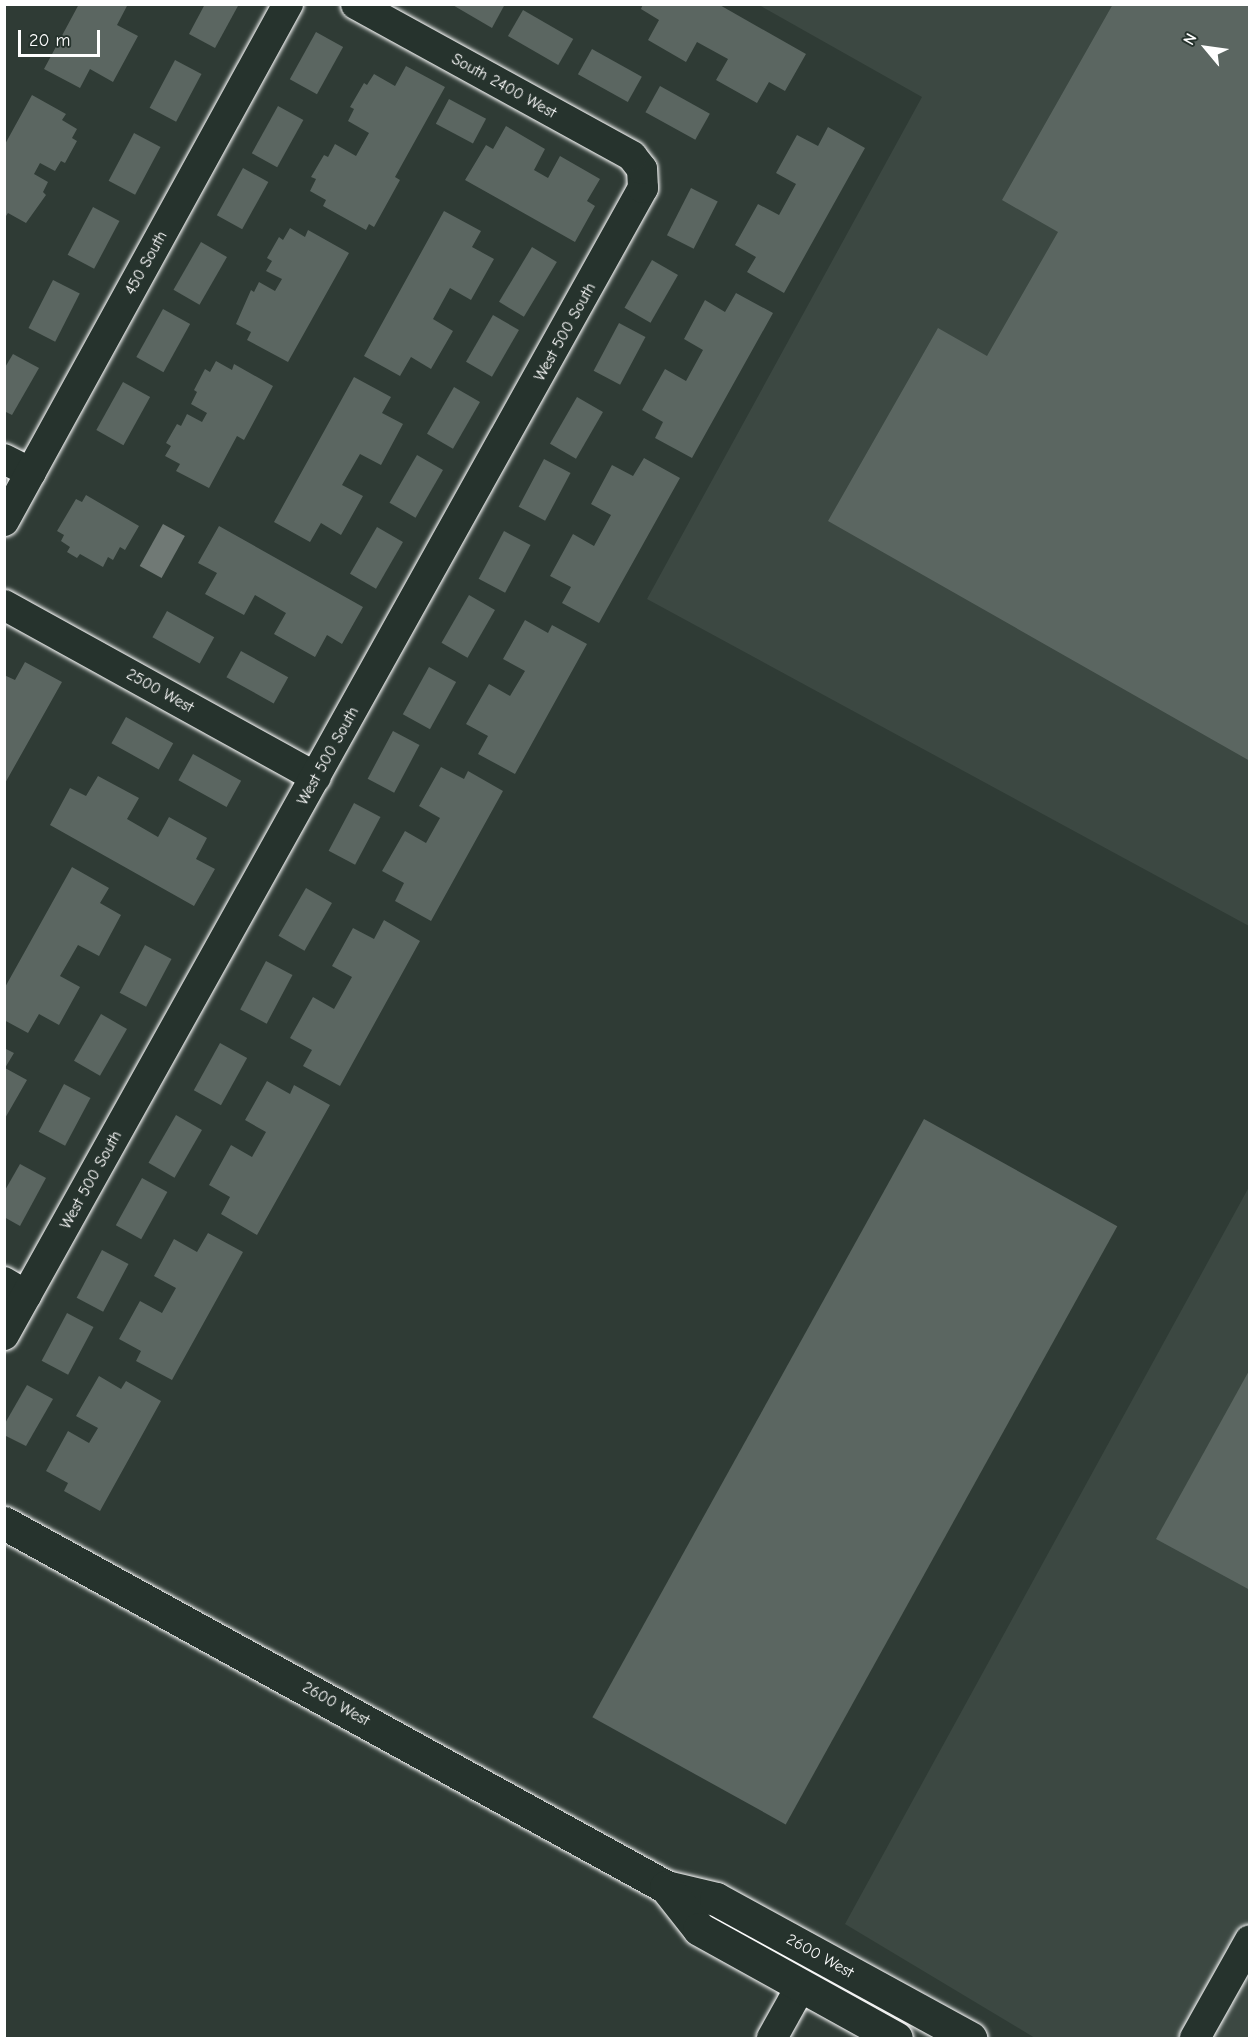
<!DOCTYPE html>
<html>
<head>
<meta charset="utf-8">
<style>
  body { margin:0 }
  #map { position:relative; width:1254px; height:2043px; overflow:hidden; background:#2f3b35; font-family:"Comic Neue",sans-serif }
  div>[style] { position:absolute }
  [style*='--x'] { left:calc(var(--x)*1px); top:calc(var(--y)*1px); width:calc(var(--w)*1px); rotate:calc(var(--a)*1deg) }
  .built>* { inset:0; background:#3c4842 }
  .water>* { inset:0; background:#707975; transform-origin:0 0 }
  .building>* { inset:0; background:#5b6661; transform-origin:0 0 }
  .roads { filter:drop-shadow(0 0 2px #fff) drop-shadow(0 0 2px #fff) }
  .minor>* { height:30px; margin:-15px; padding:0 15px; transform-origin:15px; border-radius:15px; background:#26332d }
  .tertiary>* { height:33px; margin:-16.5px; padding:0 16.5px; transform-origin:16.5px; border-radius:16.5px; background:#26332d }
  span { translate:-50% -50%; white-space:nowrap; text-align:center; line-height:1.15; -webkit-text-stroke:4.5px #26332d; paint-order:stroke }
  .street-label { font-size:16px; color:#fff }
  .frame { position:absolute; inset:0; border:6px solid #fff; pointer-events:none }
  .north { position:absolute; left:1176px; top:18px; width:60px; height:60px; -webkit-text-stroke:4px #26332d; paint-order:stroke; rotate:299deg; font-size:16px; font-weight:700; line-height:24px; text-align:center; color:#fff }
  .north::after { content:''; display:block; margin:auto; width:21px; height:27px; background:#fff; clip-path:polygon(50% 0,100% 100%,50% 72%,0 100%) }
  .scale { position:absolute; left:18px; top:30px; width:82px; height:27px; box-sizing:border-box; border:3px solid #fff; border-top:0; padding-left:8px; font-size:18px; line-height:21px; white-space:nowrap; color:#fff; -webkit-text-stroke:4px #26332d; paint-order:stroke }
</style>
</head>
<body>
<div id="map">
  <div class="built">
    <div style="clip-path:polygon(759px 5px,1249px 5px,1249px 926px,647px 599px,922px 97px)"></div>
    <div style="clip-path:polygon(1249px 1187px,1249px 2038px,1035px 2038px,845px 1924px)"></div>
  </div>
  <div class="water">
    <div style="left:163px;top:524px;width:25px;height:48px;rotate:29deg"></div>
  </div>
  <div class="building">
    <div style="clip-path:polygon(79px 4px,128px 4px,117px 25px,138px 36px,113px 82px,90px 69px,80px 88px,44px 69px)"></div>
    <div style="clip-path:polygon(205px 4px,239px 4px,215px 48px,189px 34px)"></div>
    <div style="clip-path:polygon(451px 4px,505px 4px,492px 28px)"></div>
    <div style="clip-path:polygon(643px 4px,718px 4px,806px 54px,785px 91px,769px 82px,757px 103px,716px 80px,728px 59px,697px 42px,686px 62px,648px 40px,659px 20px,641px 9px)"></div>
    <div style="clip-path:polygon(1113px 4px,1250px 4px,1250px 761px,828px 521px,938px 328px,987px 356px,1058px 232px,1002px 200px)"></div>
    <div style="left:523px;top:10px;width:58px;height:30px;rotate:30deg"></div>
    <div style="left:316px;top:32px;width:31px;height:54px;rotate:29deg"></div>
    <div style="left:592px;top:49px;width:57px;height:29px;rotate:29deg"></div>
    <div style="left:175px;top:60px;width:30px;height:54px;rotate:28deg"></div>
    <div style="clip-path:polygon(406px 66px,445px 87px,395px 177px,400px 180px,374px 227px,369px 224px,366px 230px,323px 206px,326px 200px,310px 191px,316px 179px,311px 177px,324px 155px,328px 157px,335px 144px,356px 156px,369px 133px,348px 121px,354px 109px,350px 107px,364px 83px,367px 85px,374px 74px,395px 86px)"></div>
    <div style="left:660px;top:86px;width:57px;height:30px;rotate:29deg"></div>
    <div style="clip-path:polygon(32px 95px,66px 114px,62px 120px,77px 129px,72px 138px,77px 141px,65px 163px,61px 161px,55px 171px,40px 163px,34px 174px,48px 182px,43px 192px,46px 195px,26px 223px,8px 213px,4px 219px,4px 146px)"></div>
    <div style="left:449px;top:99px;width:42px;height:28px;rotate:28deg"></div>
    <div style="left:278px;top:106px;width:29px;height:54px;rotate:29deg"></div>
    <div style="clip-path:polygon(506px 126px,545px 149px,534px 170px,548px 178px,560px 156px,600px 179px,587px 201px,595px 206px,575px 242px,465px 180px,486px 145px,493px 149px)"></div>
    <div style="clip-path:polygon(828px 127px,865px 148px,784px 293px,747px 272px,756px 257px,735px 245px,758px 204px,779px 215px,796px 184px,776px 173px,797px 135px,818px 146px)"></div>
    <div style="left:134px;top:133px;width:30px;height:54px;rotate:28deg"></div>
    <div style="left:243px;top:168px;width:29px;height:54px;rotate:29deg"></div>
    <div style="left:691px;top:188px;width:30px;height:53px;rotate:27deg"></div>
    <div style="left:93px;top:207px;width:30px;height:54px;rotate:28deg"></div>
    <div style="clip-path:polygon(444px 211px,481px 231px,472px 247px,494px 259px,471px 300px,450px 288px,433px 319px,453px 331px,431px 369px,411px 357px,400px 376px,364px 356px)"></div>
    <div style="clip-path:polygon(290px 228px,305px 237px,308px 230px,349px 253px,288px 362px,247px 340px,251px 332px,236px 324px,251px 290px,254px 292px,259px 282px,275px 291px,282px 279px,266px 271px,272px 261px,267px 258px,279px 237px,283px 240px)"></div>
    <div style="left:201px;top:242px;width:30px;height:55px;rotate:30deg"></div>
    <div style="left:532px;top:247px;width:29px;height:64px;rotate:31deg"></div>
    <div style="left:652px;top:260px;width:30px;height:55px;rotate:30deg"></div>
    <div style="left:53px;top:280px;width:30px;height:54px;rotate:27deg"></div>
    <div style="clip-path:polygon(736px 293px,773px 313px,692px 458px,655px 438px,663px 422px,642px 410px,665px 369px,686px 381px,703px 350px,684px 339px,705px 300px,725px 312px)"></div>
    <div style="left:163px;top:309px;width:31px;height:55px;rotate:29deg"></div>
    <div style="left:493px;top:315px;width:30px;height:54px;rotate:30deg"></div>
    <div style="left:619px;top:323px;width:30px;height:54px;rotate:28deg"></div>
    <div style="clip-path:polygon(13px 354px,39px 368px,12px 415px,4px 411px,4px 369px)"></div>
    <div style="clip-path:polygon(216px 361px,232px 370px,234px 364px,273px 386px,244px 440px,237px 436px,209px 488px,176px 471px,180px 464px,165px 456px,171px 446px,166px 443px,177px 424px,181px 426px,187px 414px,202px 422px,207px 413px,191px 404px,197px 392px,194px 390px,205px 369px,210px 372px)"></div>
    <div style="clip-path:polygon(354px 377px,391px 397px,382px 413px,403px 424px,381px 465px,360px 454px,342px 485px,363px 496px,341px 535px,321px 523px,310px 542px,274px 522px)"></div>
    <div style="left:123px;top:382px;width:31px;height:55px;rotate:29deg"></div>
    <div style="left:454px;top:387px;width:30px;height:54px;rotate:30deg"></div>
    <div style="left:577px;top:397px;width:30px;height:54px;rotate:30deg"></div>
    <div style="left:417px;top:455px;width:30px;height:55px;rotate:30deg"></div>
    <div style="clip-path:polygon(644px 458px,680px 478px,599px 623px,562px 603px,571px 587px,550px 576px,573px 534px,594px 546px,611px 515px,591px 504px,612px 465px,633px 476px)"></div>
    <div style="left:544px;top:459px;width:30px;height:54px;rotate:28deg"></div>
    <div style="clip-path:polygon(86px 495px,139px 526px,125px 550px,120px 547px,113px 560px,108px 557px,103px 567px,80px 554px,77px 558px,67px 552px,70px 547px,61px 541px,64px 535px,57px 531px,76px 499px,82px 502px)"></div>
    <div style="clip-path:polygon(219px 526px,363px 607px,342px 644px,327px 635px,315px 657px,274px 634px,286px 613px,255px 595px,244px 615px,205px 594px,217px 573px,198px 563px)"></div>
    <div style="left:377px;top:527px;width:30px;height:54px;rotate:30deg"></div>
    <div style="left:504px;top:531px;width:30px;height:54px;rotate:28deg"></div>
    <div style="left:469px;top:595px;width:30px;height:55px;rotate:30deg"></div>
    <div style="left:167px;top:611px;width:54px;height:30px;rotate:29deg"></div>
    <div style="clip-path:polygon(525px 620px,548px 633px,552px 625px,587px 644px,515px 774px,478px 754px,488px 736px,466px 724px,489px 684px,510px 696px,525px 671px,503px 659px)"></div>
    <div style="left:241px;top:651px;width:54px;height:30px;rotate:29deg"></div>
    <div style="clip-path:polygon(25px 662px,62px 682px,4px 785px,4px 675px,15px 680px)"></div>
    <div style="left:429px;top:667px;width:31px;height:54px;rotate:29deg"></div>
    <div style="left:126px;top:717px;width:54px;height:30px;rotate:29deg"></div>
    <div style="left:393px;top:731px;width:30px;height:54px;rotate:28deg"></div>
    <div style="left:193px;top:754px;width:55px;height:30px;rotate:29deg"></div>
    <div style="clip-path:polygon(441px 767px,464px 779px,468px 771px,503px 791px,431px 921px,395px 901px,404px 883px,382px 871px,405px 831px,426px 843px,440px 818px,419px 806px)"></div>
    <div style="clip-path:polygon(98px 776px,139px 798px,127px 819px,158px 837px,169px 817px,207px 838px,196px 859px,215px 869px,194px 906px,50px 825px,70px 788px,86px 796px)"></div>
    <div style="left:354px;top:803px;width:30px;height:54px;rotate:28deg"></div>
    <div style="clip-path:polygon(72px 867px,109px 888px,100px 903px,121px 915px,99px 956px,78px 945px,60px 976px,80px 987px,59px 1025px,39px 1014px,28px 1033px,4px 1020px,4px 989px)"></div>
    <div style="left:306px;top:888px;width:30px;height:55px;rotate:30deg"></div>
    <div style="clip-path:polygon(384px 920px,420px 941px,340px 1086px,303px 1066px,312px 1050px,290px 1038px,313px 997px,334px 1009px,352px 977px,332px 966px,353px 928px,374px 939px)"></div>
    <div style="left:145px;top:945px;width:30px;height:54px;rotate:28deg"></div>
    <div style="left:266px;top:961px;width:30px;height:55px;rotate:28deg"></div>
    <div style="left:101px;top:1014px;width:30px;height:54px;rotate:30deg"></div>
    <div style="left:220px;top:1043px;width:31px;height:54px;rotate:29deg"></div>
    <div style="clip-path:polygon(4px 1048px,14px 1053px,5px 1068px,27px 1080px,4px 1120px)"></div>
    <div style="clip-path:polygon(267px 1081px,290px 1094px,294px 1085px,330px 1105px,257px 1235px,221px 1214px,230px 1197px,209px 1185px,231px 1145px,252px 1157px,266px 1132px,245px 1120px)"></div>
    <div style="left:64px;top:1084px;width:30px;height:54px;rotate:28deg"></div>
    <div style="left:176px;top:1115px;width:30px;height:55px;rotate:30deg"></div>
    <div style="left:924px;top:1119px;width:221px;height:684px;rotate:29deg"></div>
    <div style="clip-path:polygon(20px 1164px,46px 1178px,20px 1226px,4px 1217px,4px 1192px)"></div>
    <div style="left:142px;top:1178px;width:29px;height:54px;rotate:29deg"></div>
    <div style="clip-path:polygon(208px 1233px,243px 1252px,172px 1380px,136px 1361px,141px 1351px,119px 1339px,140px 1301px,162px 1313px,176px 1288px,154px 1276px,174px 1239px,197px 1252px)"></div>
    <div style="left:102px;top:1250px;width:30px;height:54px;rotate:28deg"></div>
    <div style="left:67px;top:1313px;width:30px;height:54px;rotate:28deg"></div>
    <div style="clip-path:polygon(1250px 1369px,1250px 1590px,1156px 1539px)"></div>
    <div style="clip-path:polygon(99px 1376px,121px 1389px,126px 1381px,161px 1401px,100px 1511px,64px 1491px,68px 1483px,46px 1471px,68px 1431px,89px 1443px,98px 1428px,76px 1416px)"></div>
    <div style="clip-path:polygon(27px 1385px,53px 1399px,26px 1446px,4px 1435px,4px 1425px)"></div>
  </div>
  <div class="roads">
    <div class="minor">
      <div style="--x:4;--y:459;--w:30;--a:27"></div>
      <div style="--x:4;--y:521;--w:590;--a:-61.22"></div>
      <div style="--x:4;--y:605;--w:356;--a:28.9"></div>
      <div style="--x:4;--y:1282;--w:26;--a:31"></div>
      <div style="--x:4;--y:1335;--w:1313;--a:-60.88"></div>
      <div style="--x:643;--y:188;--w:19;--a:-93"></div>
      <div style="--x:642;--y:169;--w:16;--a:-128"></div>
      <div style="--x:632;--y:156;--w:315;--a:-151.2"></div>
      <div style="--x:772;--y:2038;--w:60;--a:-60.9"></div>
      <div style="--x:1195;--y:2038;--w:112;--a:-60.7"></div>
    </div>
    <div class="tertiary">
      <div style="--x:4;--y:1523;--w:755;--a:28.8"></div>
      <div style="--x:666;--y:1887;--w:51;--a:13.5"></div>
      <div style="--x:716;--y:1899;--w:290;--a:28.7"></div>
      <div style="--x:666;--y:1887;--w:53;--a:51.8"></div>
      <div style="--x:699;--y:1929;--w:225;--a:29"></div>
    </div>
  </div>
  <div class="street-label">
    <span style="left:504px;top:86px;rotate:29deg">South 2400 West</span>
    <span style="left:146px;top:263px;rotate:-61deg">450 South</span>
    <span style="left:565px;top:332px;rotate:-61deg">West 500 South</span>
    <span style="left:160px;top:691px;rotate:29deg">2500 West</span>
    <span style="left:328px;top:756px;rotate:-61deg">West 500 South</span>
    <span style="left:91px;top:1180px;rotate:-61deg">West 500 South</span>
    <span style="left:336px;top:1704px;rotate:29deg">2600 West</span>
    <span style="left:820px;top:1956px;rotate:29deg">2600 West</span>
  </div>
  <div class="frame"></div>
  <div class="north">N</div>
  <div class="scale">20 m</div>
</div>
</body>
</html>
